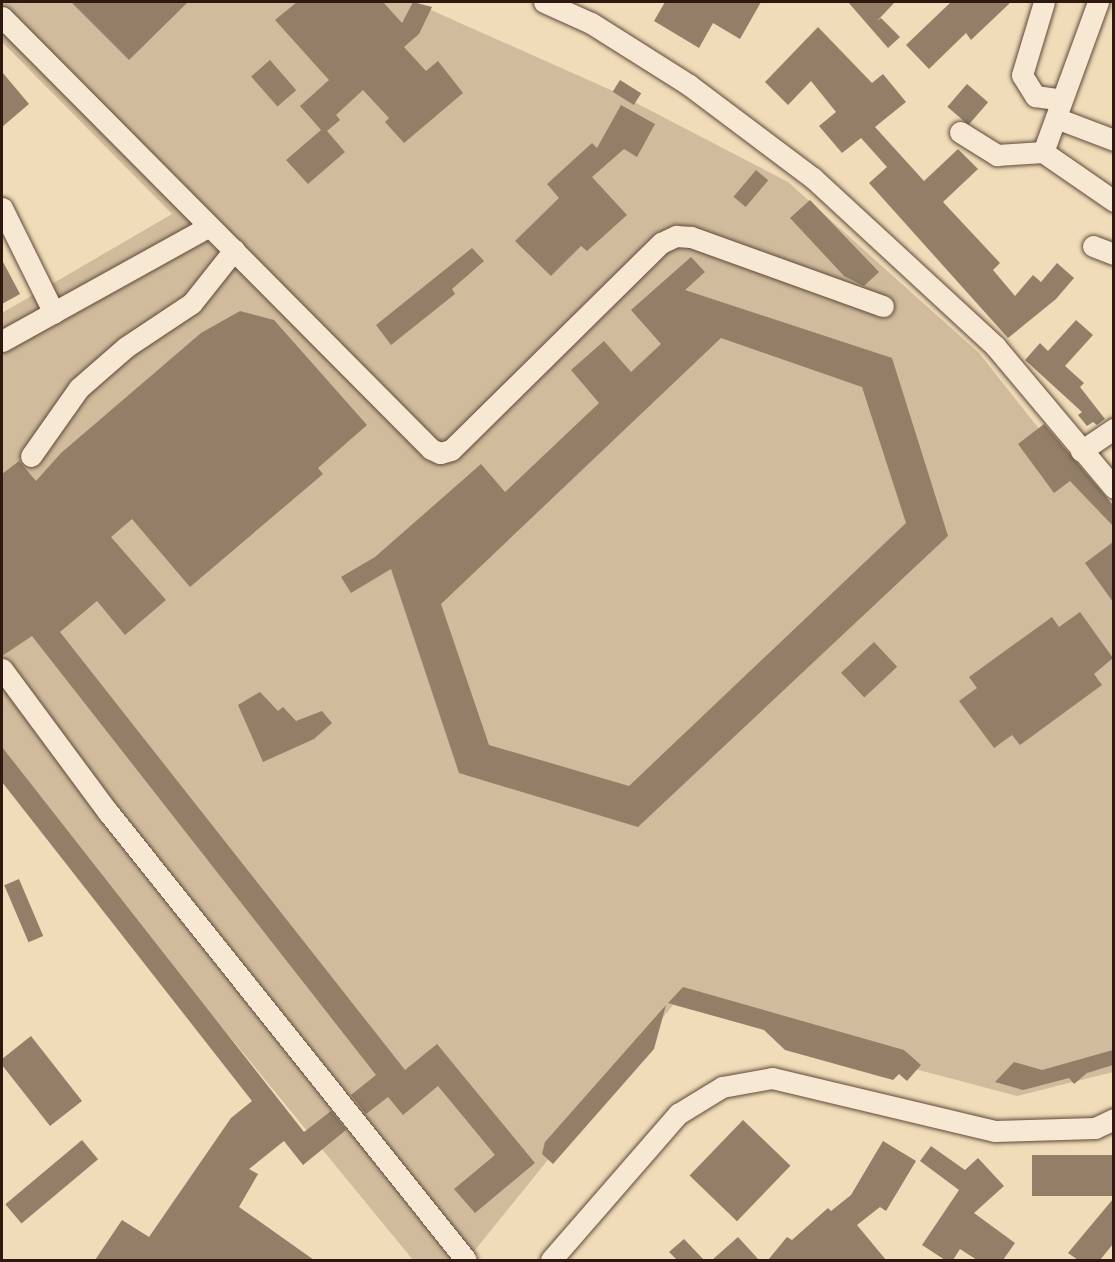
<!DOCTYPE html>
<html>
<head>
<meta charset="utf-8">
<style>
  body { margin:0 }
  #map { position:relative; width:1115px; height:1262px; overflow:hidden; background:#f1dcb9; font-family:Alegreya,serif }
  div>[style] { position:absolute }
  [style*='--x'] { left:calc(var(--x)*1px); top:calc(var(--y)*1px); width:calc(var(--w)*1px); rotate:calc(var(--a)*1deg) }
  .green>* { inset:0; background:#d0bb9c }
  .building>* { inset:0; background:#937e68; transform-origin:0 0 }
  .roads { filter:drop-shadow(0 0 2px #5f493a) drop-shadow(0 0 2px #5f493a) }
  .minor>* { height:21px; margin:-10.5px; padding:0 10.5px; transform-origin:10.5px; border-radius:10.5px; background:#f6e8d2 }
  span { translate:-50% -50%; white-space:nowrap; text-align:center; line-height:1.15; -webkit-text-stroke:4.5px #f6e8d2; paint-order:stroke }
  .frame { position:absolute; inset:0; border:3px solid #2e1810; pointer-events:none }
</style>
</head>
<body>
<div id="map">
  <div class="green">
    <div style="clip-path:polygon(2px 2px,413px 2px,613px 91px,788px 182px,979px 353px,1113px 522px,1113px 1072px,1017px 1096px,673px 1005px,467px 1260px,413px 1260px,2px 759px,2px 313px,172px 214px,2px 42px)"></div>
  </div>
  <div class="building">
    <div style="clip-path:polygon(71px 2px,188px 2px,129px 60px)"></div>
    <div style="clip-path:polygon(297px 2px,383px 2px,402px 23px,413px 2px,432px 7px,419px 34px,404px 47px,426px 71px,438px 61px,463px 93px,404px 143px,385px 122px,389px 118px,363px 90px,336px 115px,340px 120px,327px 131px,345px 152px,308px 184px,286px 160px,321px 130px,300px 106px,329px 80px,275px 20px)"></div>
    <div style="clip-path:polygon(665px 2px,761px 2px,740px 39px,713px 23px,699px 48px,654px 21px)"></div>
    <div style="clip-path:polygon(848px 2px,895px 2px,877px 21px,881px 18px,900px 37px,888px 48px)"></div>
    <div style="clip-path:polygon(951px 2px,1011px 2px,971px 40px,966px 33px,929px 69px,906px 45px)"></div>
    <div style="clip-path:polygon(818px 27px,872px 83px,883px 74px,906px 102px,875px 127px,924px 181px,958px 149px,978px 169px,943px 202px,1000px 263px,993px 270px,1015px 296px,1033px 275px,1041px 282px,1057px 263px,1074px 278px,1056px 299px,1008px 338px,869px 183px,887px 167px,861px 138px,842px 153px,819px 126px,836px 112px,811px 81px,788px 105px,765px 82px)"></div>
    <div style="left:270px;top:60px;width:40px;height:25px;rotate:49deg"></div>
    <div style="clip-path:polygon(2px 72px,29px 104px,2px 127px)"></div>
    <div style="left:620px;top:80px;width:25px;height:14px;rotate:32deg"></div>
    <div style="left:967px;top:84px;width:28px;height:30px;rotate:41deg"></div>
    <div style="clip-path:polygon(621px 105px,655px 124px,637px 157px,624px 149px,592px 177px,627px 215px,587px 251px,581px 246px,551px 276px,515px 241px,559px 198px,547px 184px,592px 143px,597px 148px)"></div>
    <div style="left:756px;top:170px;width:16px;height:35px;rotate:40deg"></div>
    <div style="clip-path:polygon(810px 200px,879px 272px,864px 286px,844px 276px,790px 218px)"></div>
    <div style="clip-path:polygon(472px 248px,484px 261px,452px 289px,455px 294px,391px 345px,376px 325px)"></div>
    <div style="clip-path:polygon(evenodd,691px 257px,705px 272px,685px 290px,892px 358px,948px 536px,638px 827px,459px 773px,391px 569px,351px 593px,341px 577px,375px 557px,481px 464px,505px 492px,599px 403px,571px 370px,604px 341px,631px 372px,661px 344px,631px 310px,691px 257px,721px 338px,862px 387px,906px 523px,629px 786px,489px 745px,441px 604px,721px 338px)"></div>
    <div style="clip-path:polygon(2px 260px,20px 294px,2px 304px)"></div>
    <div style="clip-path:polygon(240px 311px,274px 320px,367px 425px,318px 468px,323px 474px,190px 587px,132px 519px,111px 537px,166px 600px,125px 635px,97px 601px,60px 632px,405px 1070px,437px 1044px,535px 1163px,475px 1213px,454px 1189px,495px 1155px,438px 1086px,403px 1115px,388px 1097px,366px 1114px,351px 1095px,376px 1075px,32px 636px,2px 656px,2px 474px,19px 461px,36px 481px,61px 453px,201px 333px)"></div>
    <div style="clip-path:polygon(1076px 320px,1093px 335px,1065px 366px,1084px 383px,1080px 387px,1105px 419px,1097px 425px,1093px 422px,1087px 426px,1078px 415px,1082px 412px,1025px 360px,1040px 343px,1048px 351px)"></div>
    <div style="clip-path:polygon(1044px 424px,1113px 505px,1113px 526px,1070px 481px,1054px 493px,1018px 444px)"></div>
    <div style="clip-path:polygon(1113px 542px,1113px 602px,1085px 563px)"></div>
    <div style="clip-path:polygon(1080px 612px,1113px 658px,1094px 674px,1102px 685px,1020px 745px,1012px 735px,994px 748px,959px 701px,977px 688px,969px 677px,1052px 617px,1059px 627px)"></div>
    <div style="left:874px;top:642px;width:34px;height:45px;rotate:47deg"></div>
    <div style="clip-path:polygon(260px 692px,278px 711px,283px 707px,296px 721px,322px 711px,332px 723px,314px 739px,263px 762px,238px 705px)"></div>
    <div style="clip-path:polygon(2px 747px,304px 1132px,331px 1111px,346px 1130px,303px 1165px,284px 1141px,249px 1169px,258px 1174px,239px 1207px,314px 1260px,95px 1260px,122px 1220px,149px 1237px,231px 1118px,252px 1101px,2px 782px)"></div>
    <div style="left:19px;top:879px;width:62px;height:16px;rotate:67deg"></div>
    <div style="clip-path:polygon(683px 987px,904px 1050px,921px 1065px,907px 1081px,899px 1074px,893px 1080px,785px 1050px,764px 1030px,668px 1003px)"></div>
    <div style="clip-path:polygon(666px 1005px,654px 1049px,553px 1164px,542px 1154px,545px 1142px)"></div>
    <div style="clip-path:polygon(31px 1036px,82px 1101px,50px 1126px,2px 1065px,2px 1059px)"></div>
    <div style="clip-path:polygon(1113px 1050px,1113px 1065px,1087px 1073px,1074px 1084px,1069px 1078px,1023px 1090px,995px 1082px,1014px 1062px,1042px 1070px)"></div>
    <div style="left:743px;top:1120px;width:66px;height:77px;rotate:44deg"></div>
    <div style="left:82px;top:1140px;width:25px;height:100px;rotate:50deg"></div>
    <div style="clip-path:polygon(883px 1141px,916px 1161px,886px 1211px,880px 1207px,857px 1225px,886px 1260px,768px 1260px,787px 1237px,792px 1240px,828px 1208px,831px 1211px,851px 1195px)"></div>
    <div style="clip-path:polygon(931px 1146px,965px 1170px,978px 1158px,1004px 1186px,974px 1213px,1015px 1243px,1003px 1260px,977px 1260px,960px 1249px,953px 1260px,945px 1260px,922px 1245px,959px 1190px,920px 1161px)"></div>
    <div style="left:1113px;top:1155px;width:41px;height:81px;rotate:90deg"></div>
    <div style="clip-path:polygon(1113px 1199px,1113px 1244px,1100px 1260px,1078px 1260px,1068px 1253px)"></div>
    <div style="clip-path:polygon(738px 1237px,759px 1260px,712px 1260px)"></div>
    <div style="clip-path:polygon(684px 1239px,704px 1260px,677px 1260px,669px 1252px)"></div>
  </div>
  <div class="roads">
    <div class="minor">
      <div style="--x:544;--y:2;--w:51;--a:24.1"></div>
      <div style="--x:591;--y:23;--w:116;--a:32.3"></div>
      <div style="--x:689;--y:85;--w:155;--a:36.9"></div>
      <div style="--x:813;--y:178;--w:248;--a:42.7"></div>
      <div style="--x:995;--y:346;--w:185;--a:50"></div>
      <div style="--x:1044;--y:2;--w:76;--a:106.8"></div>
      <div style="--x:1022;--y:75;--w:25;--a:58"></div>
      <div style="--x:1035;--y:96;--w:27;--a:8"></div>
      <div style="--x:1098;--y:2;--w:160;--a:110.1"></div>
      <div style="--x:1043;--y:152;--w:86;--a:34.6"></div>
      <div style="--x:2;--y:17;--w:609;--a:45.2"></div>
      <div style="--x:431;--y:449;--w:10;--a:24"></div>
      <div style="--x:440;--y:453;--w:11;--a:-15"></div>
      <div style="--x:451;--y:450;--w:295;--a:-44.6"></div>
      <div style="--x:661;--y:243;--w:17;--a:-25"></div>
      <div style="--x:676;--y:236;--w:15;--a:4"></div>
      <div style="--x:691;--y:237;--w:204;--a:19.8"></div>
      <div style="--x:1056;--y:118;--w:62;--a:20.8"></div>
      <div style="--x:960;--y:132;--w:44;--a:31.9"></div>
      <div style="--x:997;--y:155;--w:46;--a:-3.7"></div>
      <div style="--x:2;--y:208;--w:117;--a:63.7"></div>
      <div style="--x:1093;--y:246;--w:22;--a:21"></div>
      <div style="--x:2;--y:341;--w:235;--a:-29"></div>
      <div style="--x:1081;--y:451;--w:40;--a:-34"></div>
      <div style="--x:31;--y:456;--w:83;--a:-54.8"></div>
      <div style="--x:79;--y:388;--w:62;--a:-41.1"></div>
      <div style="--x:126;--y:347;--w:79;--a:-33.7"></div>
      <div style="--x:192;--y:303;--w:68;--a:-51.6"></div>
      <div style="--x:2;--y:669;--w:178;--a:53.5"></div>
      <div style="--x:108;--y:812;--w:573;--a:51.37"></div>
      <div style="--x:551;--y:1260;--w:194;--a:-49"></div>
      <div style="--x:678;--y:1114;--w:52;--a:-31.5"></div>
      <div style="--x:722;--y:1087;--w:51;--a:-10.2"></div>
      <div style="--x:772;--y:1078;--w:229;--a:13.4"></div>
      <div style="--x:995;--y:1131;--w:100;--a:-1.7"></div>
      <div style="--x:1095;--y:1128;--w:21;--a:-25"></div>
    </div>
  </div>
  <div class="frame"></div>
</div>
</body>
</html>
